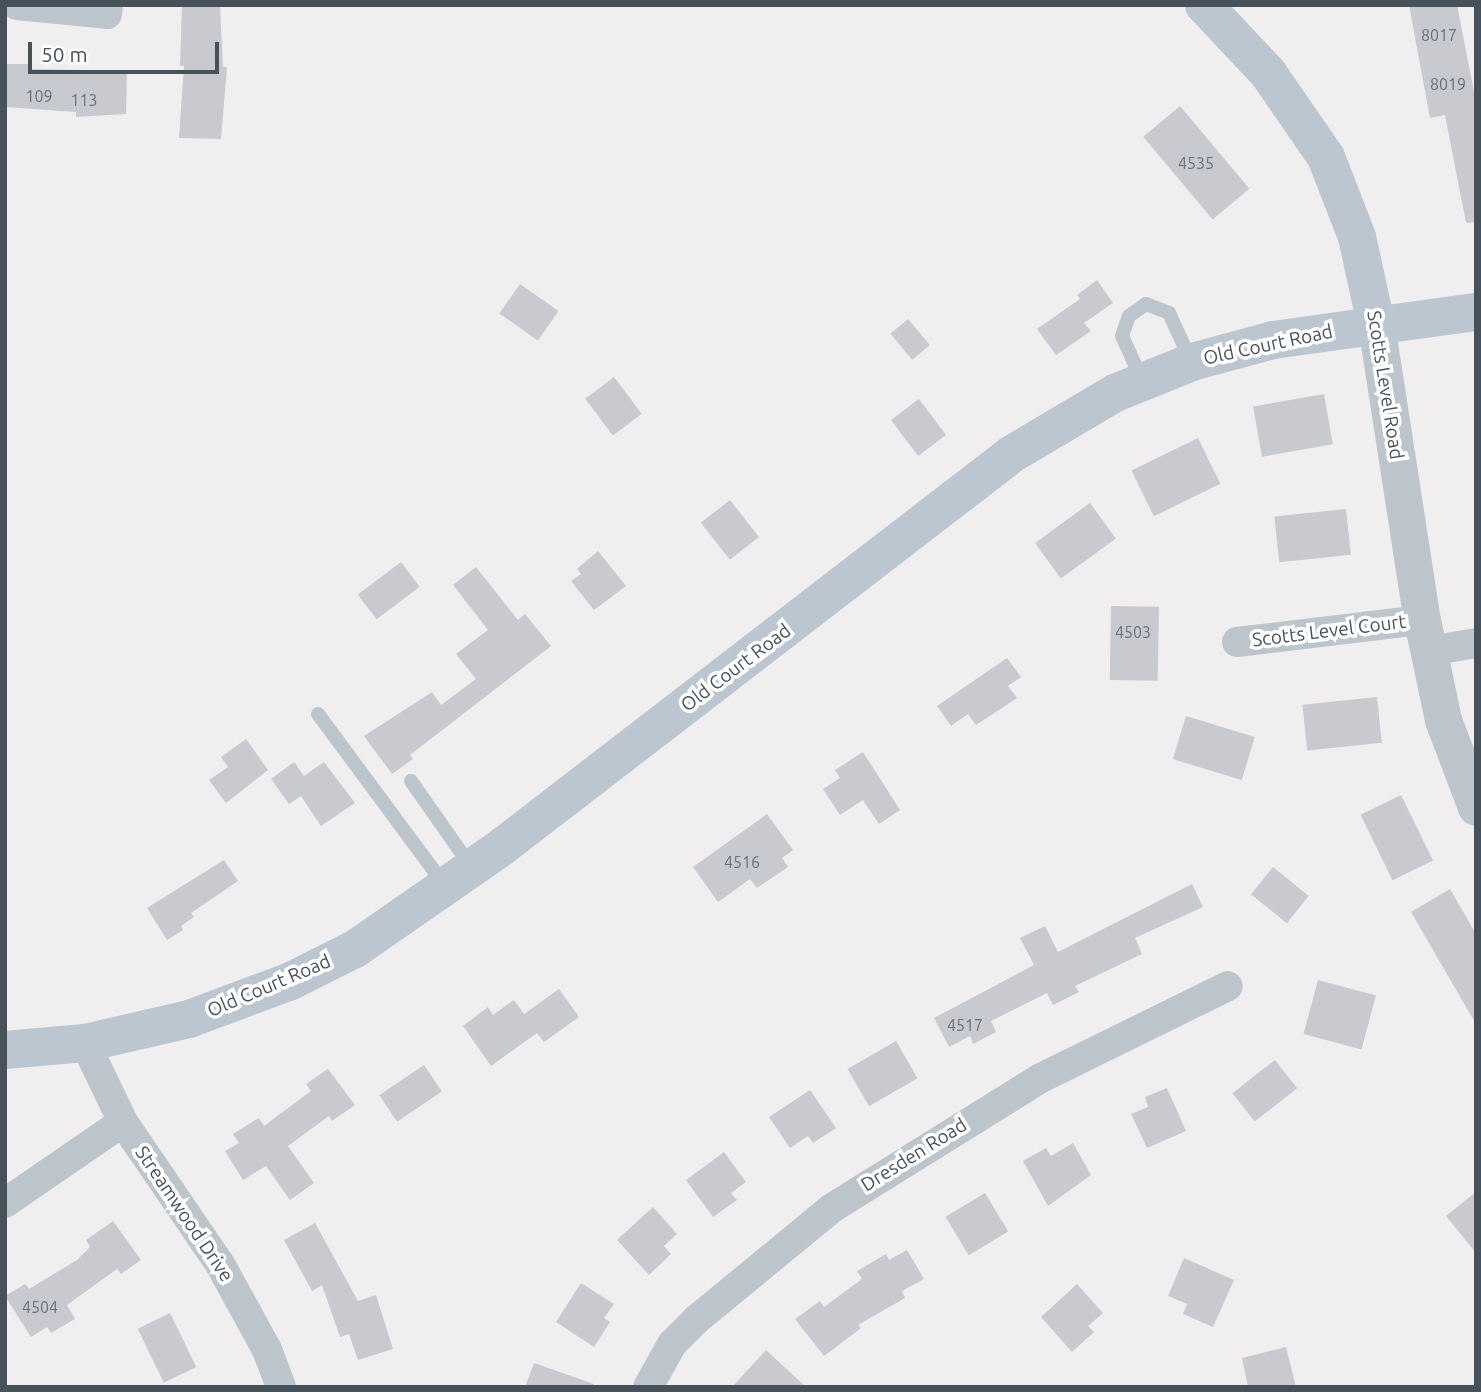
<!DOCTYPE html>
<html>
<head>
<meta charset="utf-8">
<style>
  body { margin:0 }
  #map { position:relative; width:1481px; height:1392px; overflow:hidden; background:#f0eeee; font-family:Ubuntu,sans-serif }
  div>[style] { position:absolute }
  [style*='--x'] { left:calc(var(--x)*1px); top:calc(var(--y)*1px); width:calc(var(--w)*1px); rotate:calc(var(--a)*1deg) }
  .building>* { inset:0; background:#c8cad0; transform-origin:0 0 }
  .service>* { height:14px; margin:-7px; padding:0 7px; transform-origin:7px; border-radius:7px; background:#bcc5cc }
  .minor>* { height:30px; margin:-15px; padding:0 15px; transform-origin:15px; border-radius:15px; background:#bcc5cc }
  .tertiary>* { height:37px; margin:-18.5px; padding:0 18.5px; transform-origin:18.5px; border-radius:18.5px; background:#bcc5cc }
  .secondary>* { height:38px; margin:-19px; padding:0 19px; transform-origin:19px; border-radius:19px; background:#bcc6d1 }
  span { translate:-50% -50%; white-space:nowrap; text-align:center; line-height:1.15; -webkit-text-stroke:7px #fff; paint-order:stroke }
  .number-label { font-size:16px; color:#676f78 }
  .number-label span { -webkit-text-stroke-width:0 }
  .street-label { font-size:19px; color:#47515a }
  .frame { position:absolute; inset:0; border:7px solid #47515a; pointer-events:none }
  .scale { position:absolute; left:28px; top:42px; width:191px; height:32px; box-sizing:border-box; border:4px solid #47515a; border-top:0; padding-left:9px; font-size:21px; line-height:24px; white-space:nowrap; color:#47515a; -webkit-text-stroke:5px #fff; paint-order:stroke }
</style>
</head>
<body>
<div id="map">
  <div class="building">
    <div style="clip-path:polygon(182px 5px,220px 5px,223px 67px,227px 67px,221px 139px,179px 138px,184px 66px,180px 66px)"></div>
    <div style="clip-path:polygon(1409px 5px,1457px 5px,1476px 102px,1476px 222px,1466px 223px,1445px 115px,1430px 118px)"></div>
    <div style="clip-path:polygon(5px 64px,32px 64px,31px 69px,127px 71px,126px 114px,76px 117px,76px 112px,5px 107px)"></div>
    <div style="left:1180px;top:106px;width:108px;height:48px;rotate:50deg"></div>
    <div style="clip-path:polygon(1097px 280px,1113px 303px,1084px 323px,1091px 331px,1056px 355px,1037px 329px,1080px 299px,1077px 295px)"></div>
    <div style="left:520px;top:284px;width:47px;height:36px;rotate:35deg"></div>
    <div style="left:908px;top:319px;width:34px;height:23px;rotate:50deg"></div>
    <div style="left:614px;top:377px;width:46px;height:36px;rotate:53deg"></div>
    <div style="left:1324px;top:394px;width:51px;height:72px;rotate:80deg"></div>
    <div style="left:919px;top:399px;width:45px;height:35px;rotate:53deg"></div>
    <div style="left:1198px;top:438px;width:51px;height:74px;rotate:64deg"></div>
    <div style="left:730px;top:500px;width:47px;height:37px;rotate:52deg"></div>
    <div style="left:1090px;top:503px;width:44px;height:68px;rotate:54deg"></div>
    <div style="left:1346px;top:509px;width:46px;height:72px;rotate:84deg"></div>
    <div style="clip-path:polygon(598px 551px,626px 586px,594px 610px,571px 581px,581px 574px,577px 569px)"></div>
    <div style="left:401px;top:562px;width:31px;height:54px;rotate:53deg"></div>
    <div style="clip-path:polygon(476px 567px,518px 620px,525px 614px,551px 646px,410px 755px,413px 759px,392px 774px,364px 736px,432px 692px,441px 705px,476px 679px,456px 654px,488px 630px,453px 585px)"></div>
    <div style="left:1111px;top:606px;width:48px;height:74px;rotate:1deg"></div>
    <div style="clip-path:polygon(1007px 658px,1021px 677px,1008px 686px,1017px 698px,976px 725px,968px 714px,951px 726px,937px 706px)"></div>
    <div style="left:1377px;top:697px;width:46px;height:75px;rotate:84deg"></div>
    <div style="left:1186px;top:716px;width:72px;height:45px;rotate:17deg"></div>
    <div style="clip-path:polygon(246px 739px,268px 770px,226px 803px,209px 780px,228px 767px,221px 757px)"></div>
    <div style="clip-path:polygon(863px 752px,900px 810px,879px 824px,863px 800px,840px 815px,823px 789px,840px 778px,835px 770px)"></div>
    <div style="clip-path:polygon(294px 762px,304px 776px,324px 762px,355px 803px,321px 826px,301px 796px,289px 804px,271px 779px)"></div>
    <div style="left:1401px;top:795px;width:73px;height:45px;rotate:64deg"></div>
    <div style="clip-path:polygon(767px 814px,793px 850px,782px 858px,788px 867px,757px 888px,750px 879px,718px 902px,693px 867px)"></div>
    <div style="clip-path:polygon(224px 860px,238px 881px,191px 913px,194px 917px,181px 926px,183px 930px,167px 940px,147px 908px)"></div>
    <div style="left:1273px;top:867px;width:46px;height:35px;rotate:39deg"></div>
    <div style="clip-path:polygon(1192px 884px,1203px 907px,1135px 938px,1142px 954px,1075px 986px,1079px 992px,1053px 1005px,1047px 993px,991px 1021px,996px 1032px,973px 1044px,970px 1036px,949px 1047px,934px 1018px,1034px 965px,1020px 938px,1045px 926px,1058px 952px)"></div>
    <div style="clip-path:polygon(1450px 889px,1476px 934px,1476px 1024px,1411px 912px)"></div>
    <div style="left:1318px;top:980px;width:60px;height:56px;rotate:15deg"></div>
    <div style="clip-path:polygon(559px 989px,579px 1017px,544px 1042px,537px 1033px,491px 1066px,463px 1026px,488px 1007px,493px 1015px,514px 1000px,524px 1014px)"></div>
    <div style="left:896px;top:1041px;width:43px;height:56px;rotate:60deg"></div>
    <div style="left:1275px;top:1060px;width:36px;height:54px;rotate:52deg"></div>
    <div style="left:424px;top:1065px;width:32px;height:54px;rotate:56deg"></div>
    <div style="clip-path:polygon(328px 1069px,355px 1105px,332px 1121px,329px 1116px,288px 1146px,314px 1183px,290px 1200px,266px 1166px,243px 1180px,225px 1151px,239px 1143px,233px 1134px,259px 1118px,264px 1126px,311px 1091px,306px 1084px)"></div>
    <div style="clip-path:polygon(1167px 1088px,1186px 1131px,1147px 1148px,1131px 1114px,1148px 1107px,1145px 1097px)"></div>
    <div style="clip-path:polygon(810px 1090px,836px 1128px,813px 1143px,808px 1136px,790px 1148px,769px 1117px)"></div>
    <div style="clip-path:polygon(1073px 1143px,1091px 1175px,1048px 1206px,1023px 1161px,1046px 1148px,1051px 1156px)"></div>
    <div style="clip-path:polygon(724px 1152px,746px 1182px,731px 1193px,737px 1200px,713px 1217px,686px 1180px)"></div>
    <div style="clip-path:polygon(1476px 1192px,1476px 1253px,1446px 1216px)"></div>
    <div style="left:985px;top:1193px;width:45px;height:46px;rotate:59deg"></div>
    <div style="clip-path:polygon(653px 1207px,677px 1234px,664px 1246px,671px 1254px,649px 1275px,617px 1240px)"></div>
    <div style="clip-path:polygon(113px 1221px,141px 1260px,121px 1274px,117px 1269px,67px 1305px,75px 1319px,51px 1333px,47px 1327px,31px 1337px,5px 1296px,25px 1284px,29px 1289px,77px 1260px,90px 1247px,86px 1240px)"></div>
    <div style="clip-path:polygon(315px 1223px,358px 1301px,376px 1295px,393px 1349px,358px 1360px,349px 1334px,340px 1337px,322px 1285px,312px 1291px,284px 1240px)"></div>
    <div style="clip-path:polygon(907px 1250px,924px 1279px,902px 1291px,905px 1298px,858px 1325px,861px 1328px,824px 1356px,795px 1319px,820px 1301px,824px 1307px,862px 1279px,857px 1271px,886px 1254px,889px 1260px)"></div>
    <div style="clip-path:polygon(1184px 1258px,1234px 1280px,1213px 1327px,1183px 1314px,1187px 1304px,1168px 1296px)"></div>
    <div style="clip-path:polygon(581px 1283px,614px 1304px,604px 1318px,610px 1322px,594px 1347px,556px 1322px)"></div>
    <div style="clip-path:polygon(1077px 1284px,1103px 1313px,1088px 1326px,1094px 1332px,1072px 1352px,1041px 1317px)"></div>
    <div style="left:170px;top:1313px;width:60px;height:36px;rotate:64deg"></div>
    <div style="clip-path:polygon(1286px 1347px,1296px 1387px,1248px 1387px,1242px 1358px)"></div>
    <div style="clip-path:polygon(766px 1350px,806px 1387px,732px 1387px)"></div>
    <div style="clip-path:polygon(534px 1363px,594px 1384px,593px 1387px,525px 1387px)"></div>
  </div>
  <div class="service">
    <div style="--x:1142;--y:380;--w:48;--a:-114.4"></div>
    <div style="--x:1122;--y:336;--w:21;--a:-71"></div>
    <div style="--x:1129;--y:316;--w:21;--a:-35"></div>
    <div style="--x:1146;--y:304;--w:25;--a:21"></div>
    <div style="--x:1169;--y:313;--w:53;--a:65.4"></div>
    <div style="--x:318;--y:714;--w:212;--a:53.5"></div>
    <div style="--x:411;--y:781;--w:106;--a:55"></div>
  </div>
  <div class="minor">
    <div style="--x:17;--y:5;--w:90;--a:5.7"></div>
    <div style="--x:107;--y:14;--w:9;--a:-84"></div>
    <div style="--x:1237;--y:642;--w:186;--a:-6.8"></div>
    <div style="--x:1429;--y:651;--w:48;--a:-9.7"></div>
    <div style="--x:85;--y:1043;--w:88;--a:64.3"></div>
    <div style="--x:123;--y:1122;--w:172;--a:55.7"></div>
    <div style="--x:220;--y:1264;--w:98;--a:61.3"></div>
    <div style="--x:267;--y:1350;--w:40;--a:69"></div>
    <div style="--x:5;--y:1203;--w:143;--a:-34.5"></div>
    <div style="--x:648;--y:1387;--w:49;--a:-60.8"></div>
    <div style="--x:672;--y:1344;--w:35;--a:-45"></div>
    <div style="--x:697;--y:1319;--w:175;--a:-39.4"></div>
    <div style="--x:832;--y:1208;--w:246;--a:-31.9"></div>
    <div style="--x:1041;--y:1078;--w:208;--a:-26.2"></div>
  </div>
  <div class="tertiary">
    <div style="--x:1376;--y:324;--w:300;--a:81.2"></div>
    <div style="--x:1422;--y:620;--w:102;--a:78.1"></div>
    <div style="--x:1443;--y:720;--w:93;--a:69.2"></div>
  </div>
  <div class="secondary">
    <div style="--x:1204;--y:5;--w:93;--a:46.7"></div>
    <div style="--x:1268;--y:73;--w:102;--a:55.4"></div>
    <div style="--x:1326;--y:157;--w:86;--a:68.8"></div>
    <div style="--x:1357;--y:237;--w:89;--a:77.7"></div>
    <div style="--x:5;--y:1050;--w:80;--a:-5"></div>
    <div style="--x:85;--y:1043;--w:107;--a:-13"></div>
    <div style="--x:189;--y:1019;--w:109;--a:-20.4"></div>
    <div style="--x:291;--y:981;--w:72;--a:-26.6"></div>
    <div style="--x:355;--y:949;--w:180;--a:-34.8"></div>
    <div style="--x:503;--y:846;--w:642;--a:-37.6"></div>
    <div style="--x:1012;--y:454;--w:120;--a:-30.6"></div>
    <div style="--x:1115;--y:393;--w:83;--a:-21.9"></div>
    <div style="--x:1192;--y:362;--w:84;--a:-15.2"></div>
    <div style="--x:1273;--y:340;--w:205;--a:-7.9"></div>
  </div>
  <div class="number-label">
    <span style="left:1439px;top:35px">8017</span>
    <span style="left:1448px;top:84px">8019</span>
    <span style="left:39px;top:96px">109</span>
    <span style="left:84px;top:100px">113</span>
    <span style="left:1196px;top:163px">4535</span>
    <span style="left:1133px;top:632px">4503</span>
    <span style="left:742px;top:862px">4516</span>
    <span style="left:965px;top:1025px">4517</span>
    <span style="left:40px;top:1307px">4504</span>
  </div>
  <div class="street-label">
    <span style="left:1268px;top:345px;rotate:-12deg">Old Court Road</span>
    <span style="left:1385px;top:385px;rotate:81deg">Scotts Level Road</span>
    <span style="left:1329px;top:631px;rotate:-7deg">Scotts Level Court</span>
    <span style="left:736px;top:668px;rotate:-37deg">Old Court Road</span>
    <span style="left:269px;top:986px;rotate:-23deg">Old Court Road</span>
    <span style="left:914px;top:1155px;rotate:-32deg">Dresden Road</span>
    <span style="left:184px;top:1214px;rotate:56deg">Streamwood Drive</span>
  </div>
  <div class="frame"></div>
  <div class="scale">50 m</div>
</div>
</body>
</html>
